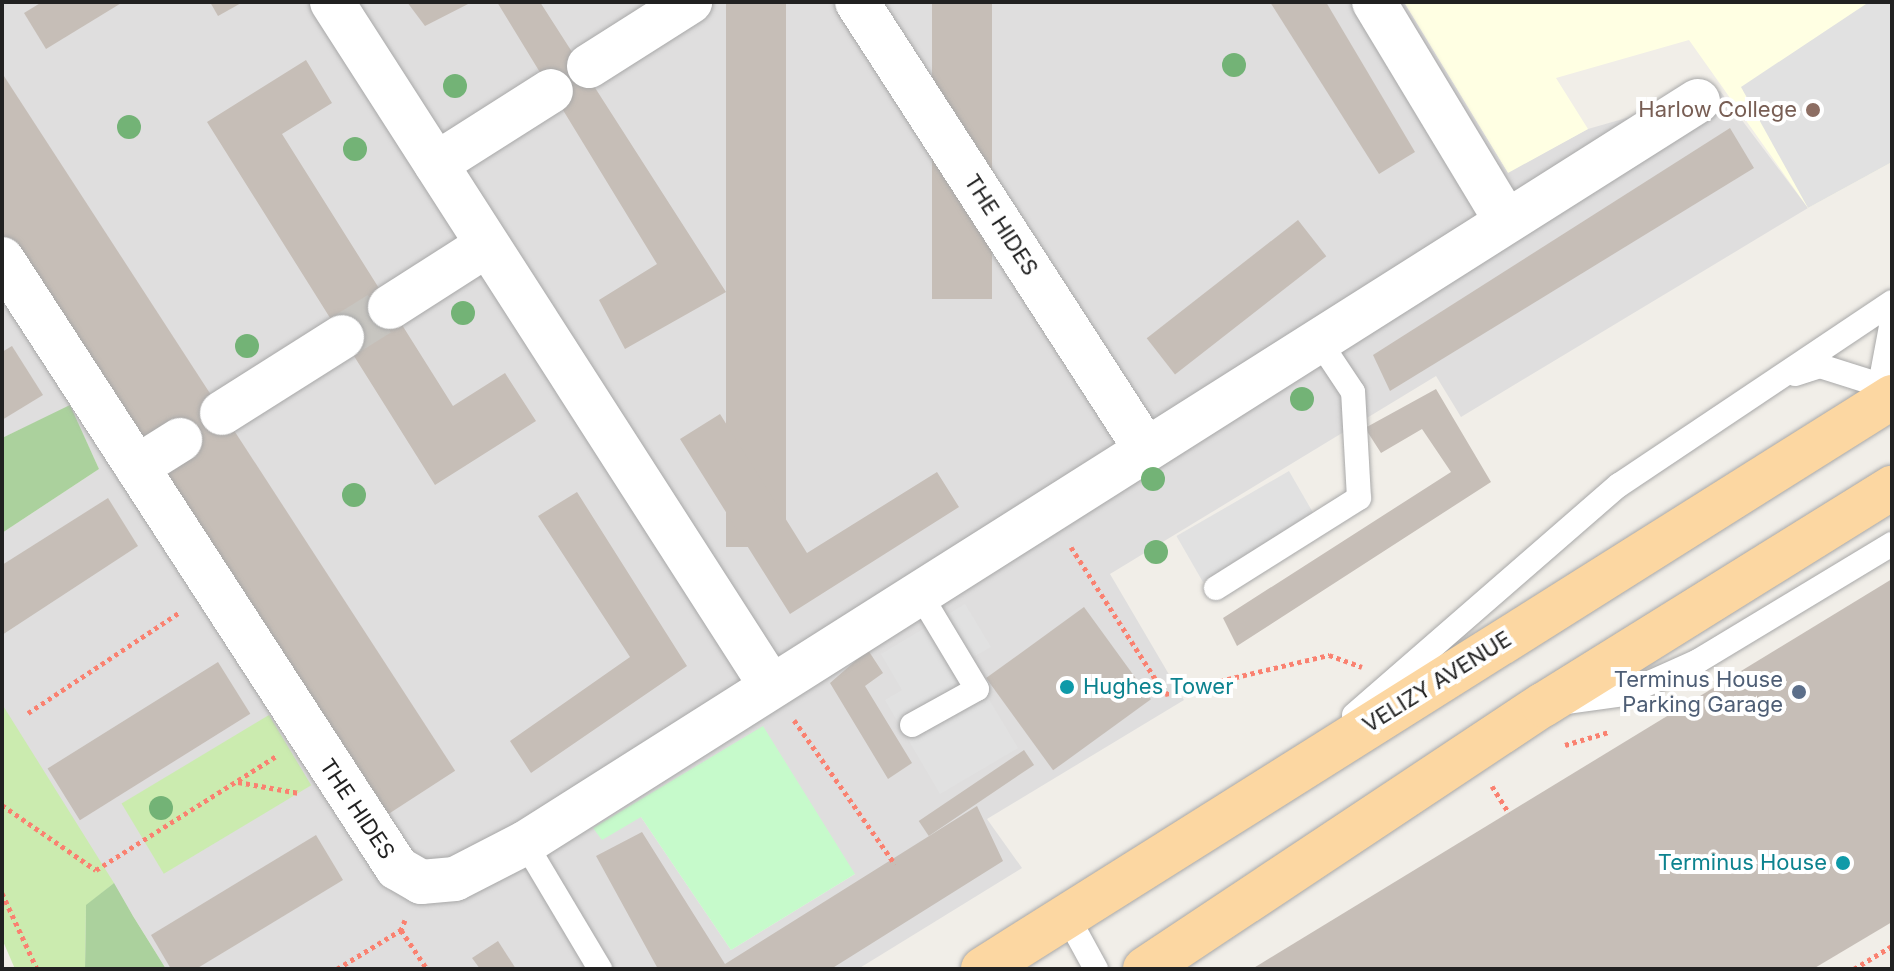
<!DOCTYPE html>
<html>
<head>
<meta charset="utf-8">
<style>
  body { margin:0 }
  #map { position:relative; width:1894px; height:971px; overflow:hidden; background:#f1eee8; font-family:Inter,sans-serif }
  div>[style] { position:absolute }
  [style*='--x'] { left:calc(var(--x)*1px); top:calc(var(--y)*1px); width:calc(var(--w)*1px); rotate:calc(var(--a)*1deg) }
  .residential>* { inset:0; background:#dfdede }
  .education>* { inset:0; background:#ffffe3 }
  .grass>* { inset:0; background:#cbebaf; transform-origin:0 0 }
  .forest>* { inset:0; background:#abd19d }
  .park>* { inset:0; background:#c6facb }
  .parking>* { inset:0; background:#e1e1e1; transform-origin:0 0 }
  .building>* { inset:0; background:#c6beb7; transform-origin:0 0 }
  .street-tunnel>* { height:44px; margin-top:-22px; transform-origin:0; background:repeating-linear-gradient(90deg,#c7c5c0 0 44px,transparent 0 66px) }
  .path>* { height:5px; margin-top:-2.5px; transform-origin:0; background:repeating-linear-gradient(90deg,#fa8170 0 4px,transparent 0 8px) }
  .roads { filter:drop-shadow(0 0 2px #a8a8a8) drop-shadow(0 0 2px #a8a8a8) }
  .lane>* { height:24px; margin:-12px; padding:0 12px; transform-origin:12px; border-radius:12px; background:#fff }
  .street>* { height:44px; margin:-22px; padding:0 22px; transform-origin:22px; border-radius:22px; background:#fff }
  .primary>* { height:44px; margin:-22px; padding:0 22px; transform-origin:22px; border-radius:22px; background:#fcd7a2 }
  .trees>* { width:24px; height:24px; margin:-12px; border-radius:50%; background:#73b376 }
  .dots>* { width:22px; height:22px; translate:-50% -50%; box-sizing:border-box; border:4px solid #fff; border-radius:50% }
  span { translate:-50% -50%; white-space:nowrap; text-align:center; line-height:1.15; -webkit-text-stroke:8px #fff; paint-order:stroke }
  .education-label { font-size:22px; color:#785e54 }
  .right { translate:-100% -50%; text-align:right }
  .street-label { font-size:22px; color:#212121 }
  .service-label { font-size:22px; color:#4e5e75 }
  .culture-label { font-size:22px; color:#0d838f }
  .left { translate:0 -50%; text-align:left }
  .frame { position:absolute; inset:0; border:4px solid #212121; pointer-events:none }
</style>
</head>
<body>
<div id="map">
  <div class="residential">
    <div style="clip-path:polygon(evenodd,2px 2px,1404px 2px,1508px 172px,1588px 129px,1720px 91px,1808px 208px,1461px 417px,1436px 376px,1110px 574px,1184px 700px,987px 819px,1022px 868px,858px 969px,166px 969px,2px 705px,2px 533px,99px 469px,70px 406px,2px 438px,2px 2px,641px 817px,855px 874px,731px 950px,641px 817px)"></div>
  </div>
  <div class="education">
    <div style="clip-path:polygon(1404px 2px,1892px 2px,1892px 162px,1808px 208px,1689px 40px,1556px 78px,1588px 129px,1508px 173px)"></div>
  </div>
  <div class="grass">
    <div style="clip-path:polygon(2px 704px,114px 883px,86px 906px,85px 969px,15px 969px,2px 939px)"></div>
    <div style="left:269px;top:715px;width:82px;height:172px;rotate:59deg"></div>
  </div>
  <div class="forest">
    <div style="clip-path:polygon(70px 405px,99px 469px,2px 533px,2px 438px)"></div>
    <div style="clip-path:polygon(114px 883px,133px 916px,166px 969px,85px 969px,86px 905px)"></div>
  </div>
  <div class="park">
    <div style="clip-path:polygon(763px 726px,855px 874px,731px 950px,641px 817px,602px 840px,593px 828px)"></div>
  </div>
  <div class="parking">
    <div style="clip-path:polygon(1869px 2px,1892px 2px,1892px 162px,1808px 208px,1741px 87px)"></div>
    <div style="left:1289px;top:471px;width:53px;height:130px;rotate:60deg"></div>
    <div style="clip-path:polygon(965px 604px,991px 647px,966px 661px,1018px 748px,940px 794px,885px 700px,902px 690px,881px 654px)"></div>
  </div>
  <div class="building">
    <div style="clip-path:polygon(42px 2px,123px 2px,46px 49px,24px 13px)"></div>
    <div style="clip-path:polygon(210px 2px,243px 2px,218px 16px)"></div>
    <div style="clip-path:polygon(407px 2px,472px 2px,425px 26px)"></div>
    <div style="clip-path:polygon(497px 2px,540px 2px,726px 292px,625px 349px,599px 300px,657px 264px)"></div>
    <div style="left:726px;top:2px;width:60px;height:545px"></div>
    <div style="left:932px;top:2px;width:60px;height:297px"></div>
    <div style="clip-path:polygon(1270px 2px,1326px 2px,1415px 152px,1379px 174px)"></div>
    <div style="clip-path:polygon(306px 60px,332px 103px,282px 134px,453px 406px,505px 373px,536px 421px,435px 485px,207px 122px)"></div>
    <div style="left:2px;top:73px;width:832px;height:91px;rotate:57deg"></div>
    <div style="clip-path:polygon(1730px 128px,1754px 168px,1390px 391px,1373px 355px)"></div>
    <div style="left:1298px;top:220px;width:46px;height:192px;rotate:52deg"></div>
    <div style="clip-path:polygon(12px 346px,43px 395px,2px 420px,2px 352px)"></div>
    <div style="clip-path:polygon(1436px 389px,1491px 482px,1237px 646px,1223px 618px,1451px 472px,1422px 429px,1381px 453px,1365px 428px)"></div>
    <div style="clip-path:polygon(720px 414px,807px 553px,937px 472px,959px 507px,790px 614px,680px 439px)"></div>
    <div style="clip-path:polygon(577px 492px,687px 666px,531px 773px,510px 741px,630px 657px,538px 516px)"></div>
    <div style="clip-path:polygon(108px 498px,138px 546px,2px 635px,2px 565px)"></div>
    <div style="clip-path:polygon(1892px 579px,1892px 922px,1813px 969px,1252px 969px)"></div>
    <div style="left:1084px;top:607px;width:114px;height:121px;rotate:54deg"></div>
    <div style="clip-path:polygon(868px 650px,883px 673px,865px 686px,912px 763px,888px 779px,830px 683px)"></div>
    <div style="left:218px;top:662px;width:61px;height:201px;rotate:58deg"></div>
    <div style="left:1024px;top:750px;width:18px;height:127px;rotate:56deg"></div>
    <div style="clip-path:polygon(977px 806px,1003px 861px,831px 969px,658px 969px,596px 856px,642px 832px,725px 964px)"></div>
    <div style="clip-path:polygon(316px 835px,343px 880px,196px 969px,171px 969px,151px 935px)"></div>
    <div style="clip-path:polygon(498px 941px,516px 969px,480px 969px,472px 958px)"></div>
  </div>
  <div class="street-tunnel">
    <div style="--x:342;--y:337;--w:57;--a:-32"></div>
  </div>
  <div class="path">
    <div style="--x:1071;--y:547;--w:174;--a:57.4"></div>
    <div style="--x:1165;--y:694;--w:169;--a:-13.4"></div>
    <div style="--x:1329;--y:655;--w:35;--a:20"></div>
    <div style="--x:28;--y:713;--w:182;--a:-33.6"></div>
    <div style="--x:794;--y:720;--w:176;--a:55"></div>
    <div style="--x:1565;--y:745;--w:46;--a:-16.5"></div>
    <div style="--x:238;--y:782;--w:62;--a:10.2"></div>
    <div style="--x:1492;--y:786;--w:32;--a:58"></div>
    <div style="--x:2;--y:805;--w:114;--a:34.7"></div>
    <div style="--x:96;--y:870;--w:213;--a:-32.3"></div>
    <div style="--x:2;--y:893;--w:84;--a:65.3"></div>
    <div style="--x:405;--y:920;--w:11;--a:112"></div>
    <div style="--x:401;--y:930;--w:47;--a:56.3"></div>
    <div style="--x:337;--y:969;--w:75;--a:-31.4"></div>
    <div style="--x:1854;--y:969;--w:44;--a:-31.2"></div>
  </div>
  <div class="roads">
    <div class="lane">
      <div style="--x:1795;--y:374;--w:26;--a:-18"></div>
      <div style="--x:1820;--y:366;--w:63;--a:17.6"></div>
      <div style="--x:1880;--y:385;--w:65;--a:-79.4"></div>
      <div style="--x:1216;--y:588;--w:169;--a:-32.2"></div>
      <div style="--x:1359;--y:498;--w:106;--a:-93.2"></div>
      <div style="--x:1353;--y:392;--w:65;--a:-123.7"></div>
      <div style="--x:1566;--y:702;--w:60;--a:-7.7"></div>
      <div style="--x:1625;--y:694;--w:80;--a:-24.3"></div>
      <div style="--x:1698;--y:661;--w:227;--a:-31.1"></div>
      <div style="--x:1354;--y:715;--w:351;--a:-41"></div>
      <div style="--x:1619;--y:485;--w:329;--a:-33.8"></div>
      <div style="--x:912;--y:725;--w:74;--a:-29"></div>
      <div style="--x:977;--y:689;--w:114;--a:-121"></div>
      <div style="--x:525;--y:843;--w:147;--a:59.2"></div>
      <div style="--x:1066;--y:914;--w:63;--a:61.4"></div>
    </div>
    <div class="street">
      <div style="--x:332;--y:2;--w:809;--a:57.31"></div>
      <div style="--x:857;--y:2;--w:531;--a:57.15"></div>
      <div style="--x:1374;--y:2;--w:253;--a:58.9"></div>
      <div style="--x:589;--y:66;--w:120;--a:-32.4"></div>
      <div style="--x:436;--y:164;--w:136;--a:-32.4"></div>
      <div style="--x:2;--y:259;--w:726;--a:57.03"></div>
      <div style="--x:397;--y:868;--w:28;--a:30"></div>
      <div style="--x:421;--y:882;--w:34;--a:-5"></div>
      <div style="--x:455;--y:879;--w:79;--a:-27.2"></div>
      <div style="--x:525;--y:843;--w:1388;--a:-32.32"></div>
      <div style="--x:390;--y:307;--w:115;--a:-32.6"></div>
      <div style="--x:222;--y:413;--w:142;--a:-32.3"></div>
      <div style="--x:137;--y:467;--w:51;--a:-32.1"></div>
    </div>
    <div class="primary">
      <div style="--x:983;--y:969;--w:1074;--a:-32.18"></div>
      <div style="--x:1145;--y:969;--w:478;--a:-33.6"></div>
      <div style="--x:1543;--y:705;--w:411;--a:-31.9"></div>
    </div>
  </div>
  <div class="trees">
    <div style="left:1234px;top:65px"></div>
    <div style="left:455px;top:86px"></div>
    <div style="left:129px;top:127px"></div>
    <div style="left:355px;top:149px"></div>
    <div style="left:463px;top:313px"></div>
    <div style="left:247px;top:346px"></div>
    <div style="left:1302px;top:399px"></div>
    <div style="left:1153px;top:479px"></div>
    <div style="left:354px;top:495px"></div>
    <div style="left:1156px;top:552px"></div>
    <div style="left:161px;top:808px"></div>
  </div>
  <div class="dots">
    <div style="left:1813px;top:110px;background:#8d6e63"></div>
    <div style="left:1067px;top:687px;background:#0f9aa8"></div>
    <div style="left:1799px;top:692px;background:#5c6f8a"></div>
    <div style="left:1843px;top:863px;background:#0f9aa8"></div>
  </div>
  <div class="education-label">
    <span class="right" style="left:1797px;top:110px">Harlow College</span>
  </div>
  <div class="street-label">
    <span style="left:1001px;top:225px;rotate:57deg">THE HIDES</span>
    <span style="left:1437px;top:682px;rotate:-32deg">VELIZY AVENUE</span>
    <span style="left:357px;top:809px;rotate:56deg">THE HIDES</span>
  </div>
  <div class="service-label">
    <span class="right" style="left:1783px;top:692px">Terminus House<br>Parking Garage</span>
  </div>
  <div class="culture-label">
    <span class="left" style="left:1083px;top:687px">Hughes Tower</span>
    <span class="right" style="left:1827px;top:863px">Terminus House</span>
  </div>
  <div class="frame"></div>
</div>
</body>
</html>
